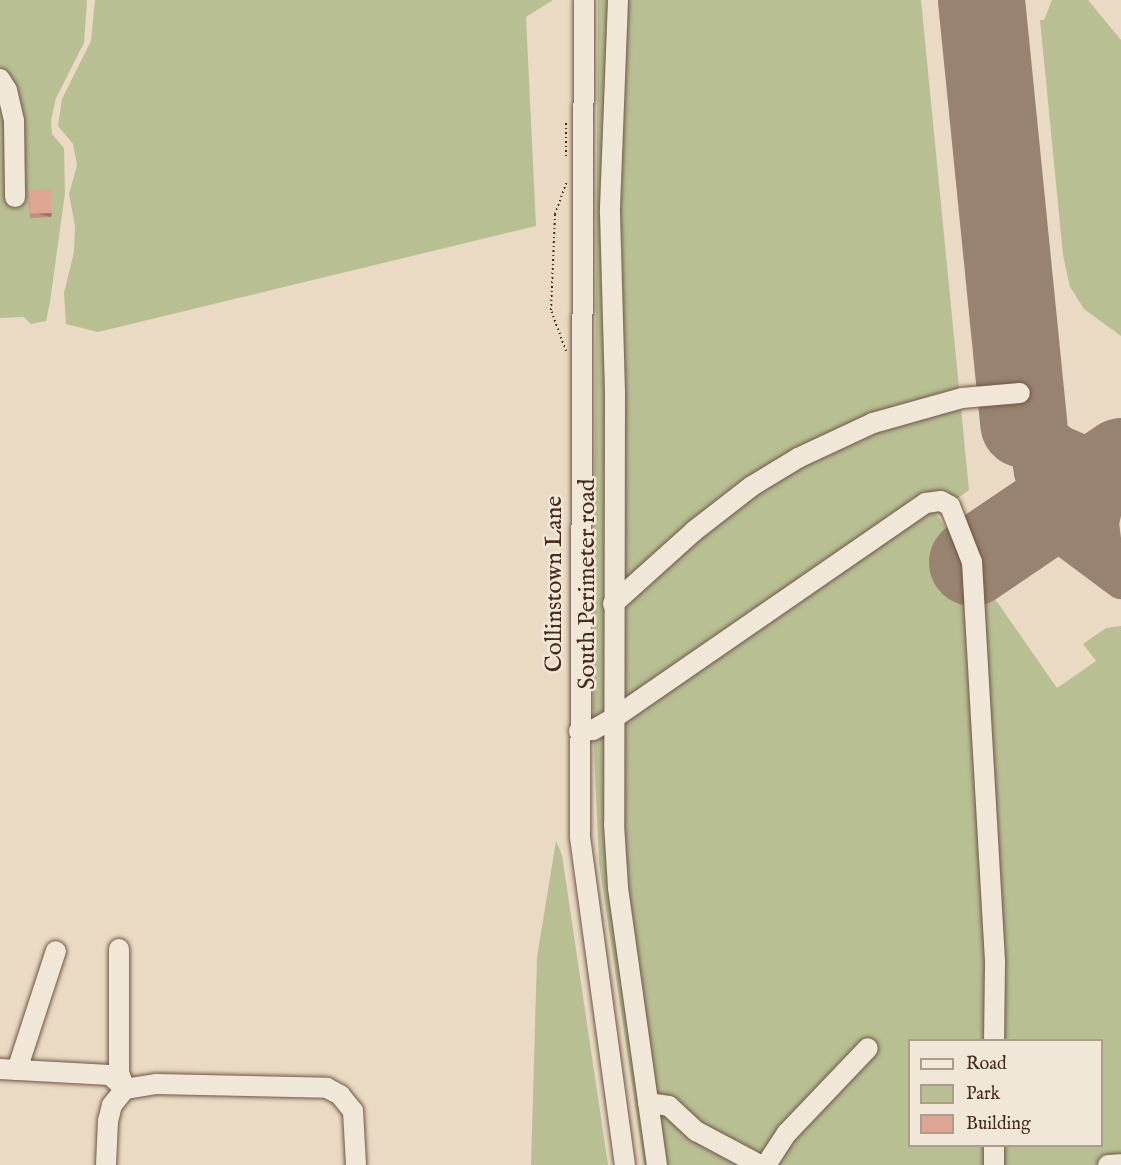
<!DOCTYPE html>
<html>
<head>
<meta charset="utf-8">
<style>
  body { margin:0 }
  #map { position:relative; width:1121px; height:1165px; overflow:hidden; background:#eadac3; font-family:"IM FELL English",serif }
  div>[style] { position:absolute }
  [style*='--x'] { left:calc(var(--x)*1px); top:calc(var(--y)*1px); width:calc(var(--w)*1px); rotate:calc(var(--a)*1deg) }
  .green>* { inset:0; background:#b8bf93 }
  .taxiway>* { height:34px; margin:-17px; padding:0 17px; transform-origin:17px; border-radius:17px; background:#988270 }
  .runway>* { height:87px; margin:-43.5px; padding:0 43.5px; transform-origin:43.5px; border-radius:43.5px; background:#988270 }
  .path>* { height:2px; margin-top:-1px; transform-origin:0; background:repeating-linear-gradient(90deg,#462a1d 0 1.5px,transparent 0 4.5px) }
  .roads { filter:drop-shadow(0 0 2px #6f5646) drop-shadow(0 0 2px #6f5646) }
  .minor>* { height:20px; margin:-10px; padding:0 10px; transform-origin:10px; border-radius:10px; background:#f1e7d8 }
  .wall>* { inset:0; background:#c08e7e }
  .shaded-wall>* { inset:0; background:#9c7467; transform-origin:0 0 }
  .building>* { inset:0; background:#dfa593; transform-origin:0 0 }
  span { translate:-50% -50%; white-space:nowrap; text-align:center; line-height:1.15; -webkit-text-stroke:5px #f1e7d8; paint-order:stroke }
  .street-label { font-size:24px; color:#462a1d }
  .legend { position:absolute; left:908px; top:1039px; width:195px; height:108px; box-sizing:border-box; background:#f1e7d8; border:2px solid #ad9b8d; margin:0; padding:8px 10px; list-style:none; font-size:18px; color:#462a1d }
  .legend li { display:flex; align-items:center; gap:12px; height:30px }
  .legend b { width:30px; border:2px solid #ad9b8d }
</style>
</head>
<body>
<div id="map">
  <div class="green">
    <div style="clip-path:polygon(0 0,87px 0,84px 43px,56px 98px,51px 121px,52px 134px,64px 148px,65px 193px,50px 302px,46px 321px,31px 324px,24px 317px,0 318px)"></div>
    <div style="clip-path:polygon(95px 0,553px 0,526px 17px,536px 226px,98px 332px,66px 324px,64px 293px,74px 252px,75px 226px,69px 194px,77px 165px,73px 144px,58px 126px,62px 99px,91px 41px)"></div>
    <div style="clip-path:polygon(evenodd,598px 0,921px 0,969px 490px,936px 514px,1057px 688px,1096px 661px,1083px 644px,1106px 628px,1121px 626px,1121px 1165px,644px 1165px,599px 863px,593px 730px,598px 0,910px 1040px,1102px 1040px,1102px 1146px,910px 1146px,910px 1040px)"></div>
    <div style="clip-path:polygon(1052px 0,1088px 0,1121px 40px,1121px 336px,1084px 309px,1070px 287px,1063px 255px,1040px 20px,1044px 20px)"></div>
    <div style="clip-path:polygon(556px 841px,562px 855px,608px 1165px,531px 1165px,537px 957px)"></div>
  </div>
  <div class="taxiway">
    <div style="--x:1023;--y:396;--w:32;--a:62"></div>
    <div style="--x:1038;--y:424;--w:31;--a:38"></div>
    <div style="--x:1062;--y:443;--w:26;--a:23"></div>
    <div style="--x:1086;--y:453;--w:35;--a:0"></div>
    <div style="--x:1023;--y:424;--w:50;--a:80.7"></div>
    <div style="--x:1031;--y:473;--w:42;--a:67.7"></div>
    <div style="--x:1047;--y:512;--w:39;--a:54"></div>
    <div style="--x:1070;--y:544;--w:64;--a:36.7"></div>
    <div style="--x:1121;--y:470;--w:21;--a:121"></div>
    <div style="--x:1110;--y:488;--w:36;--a:103"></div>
    <div style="--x:1102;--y:523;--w:23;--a:83"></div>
    <div style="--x:1105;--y:546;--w:36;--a:63"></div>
  </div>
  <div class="runway">
    <div style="--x:981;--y:0;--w:426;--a:84.3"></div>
    <div style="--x:972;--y:562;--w:180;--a:-34.1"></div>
  </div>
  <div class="path">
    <div style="--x:566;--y:123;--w:33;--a:90"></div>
    <div style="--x:566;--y:351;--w:44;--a:-110.1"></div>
    <div style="--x:551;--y:310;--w:96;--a:-87.6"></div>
    <div style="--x:555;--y:214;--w:33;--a:-70"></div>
  </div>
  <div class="roads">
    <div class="minor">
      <div style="--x:584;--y:0;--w:837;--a:90.27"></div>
      <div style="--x:580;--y:837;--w:331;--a:82.2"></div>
      <div style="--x:618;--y:0;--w:213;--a:92.2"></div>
      <div style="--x:610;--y:213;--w:180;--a:88.4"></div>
      <div style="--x:615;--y:393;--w:431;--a:90.1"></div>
      <div style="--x:614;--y:824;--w:64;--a:86.4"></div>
      <div style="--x:618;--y:888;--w:280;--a:82"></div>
      <div style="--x:0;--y:79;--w:13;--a:58"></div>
      <div style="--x:7;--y:90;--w:32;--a:77"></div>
      <div style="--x:14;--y:121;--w:76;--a:89.2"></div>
      <div style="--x:613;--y:604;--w:109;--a:-42"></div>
      <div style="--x:694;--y:531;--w:73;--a:-37.8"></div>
      <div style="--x:752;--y:486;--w:54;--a:-31.3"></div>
      <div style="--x:798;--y:458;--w:83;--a:-25"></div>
      <div style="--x:873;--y:423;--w:92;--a:-15.7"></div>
      <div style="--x:962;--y:398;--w:58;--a:-4.9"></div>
      <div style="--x:579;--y:731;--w:14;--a:-4"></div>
      <div style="--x:593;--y:730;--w:24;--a:-30"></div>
      <div style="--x:614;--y:718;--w:379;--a:-34.6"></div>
      <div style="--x:926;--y:503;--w:15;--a:-8"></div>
      <div style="--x:941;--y:501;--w:10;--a:29"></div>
      <div style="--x:950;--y:506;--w:60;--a:68.6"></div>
      <div style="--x:972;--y:562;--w:402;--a:86.7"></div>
      <div style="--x:995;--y:963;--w:77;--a:90.7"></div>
      <div style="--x:119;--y:949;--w:124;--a:90"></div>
      <div style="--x:119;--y:1073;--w:17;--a:69"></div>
      <div style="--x:0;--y:1069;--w:110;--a:3.1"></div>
      <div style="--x:110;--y:1075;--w:21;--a:43"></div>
      <div style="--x:17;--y:1070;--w:125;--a:-71.9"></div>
      <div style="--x:648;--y:1103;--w:21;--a:8"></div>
      <div style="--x:669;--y:1106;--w:37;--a:43"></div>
      <div style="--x:696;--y:1131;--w:72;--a:28"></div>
      <div style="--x:106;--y:1165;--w:44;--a:-87.4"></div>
      <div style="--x:108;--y:1121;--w:16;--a:-76"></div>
      <div style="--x:112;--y:1105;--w:21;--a:-51"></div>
      <div style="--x:125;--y:1089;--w:32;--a:-9"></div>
      <div style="--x:157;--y:1084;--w:170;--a:1.3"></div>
      <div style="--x:327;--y:1088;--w:15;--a:28"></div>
      <div style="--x:340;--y:1095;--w:21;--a:51"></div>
      <div style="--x:353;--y:1111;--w:54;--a:86.8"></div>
      <div style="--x:766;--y:1165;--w:38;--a:-57"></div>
      <div style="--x:787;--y:1133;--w:117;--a:-46.4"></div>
      <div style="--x:994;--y:1165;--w:19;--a:-90"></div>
      <div style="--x:1108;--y:1165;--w:13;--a:-4"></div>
    </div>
  </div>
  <div class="wall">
    <div style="clip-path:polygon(29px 190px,51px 217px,30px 218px,28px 194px)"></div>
  </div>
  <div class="shaded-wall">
    <div style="left:52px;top:213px;width:4px;height:21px;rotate:104deg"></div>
  </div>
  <div class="building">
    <div style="left:51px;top:189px;width:24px;height:22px;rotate:88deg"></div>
  </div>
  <div class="street-label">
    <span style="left:555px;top:584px;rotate:-90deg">Collinstown Lane</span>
    <span style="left:588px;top:584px;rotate:-90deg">South Perimeter road</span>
  </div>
  <ul class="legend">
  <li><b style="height:8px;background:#f1e7d8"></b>Road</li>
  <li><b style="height:16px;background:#b8bf93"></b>Park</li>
  <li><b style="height:16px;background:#dfa593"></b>Building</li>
  </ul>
</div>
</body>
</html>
